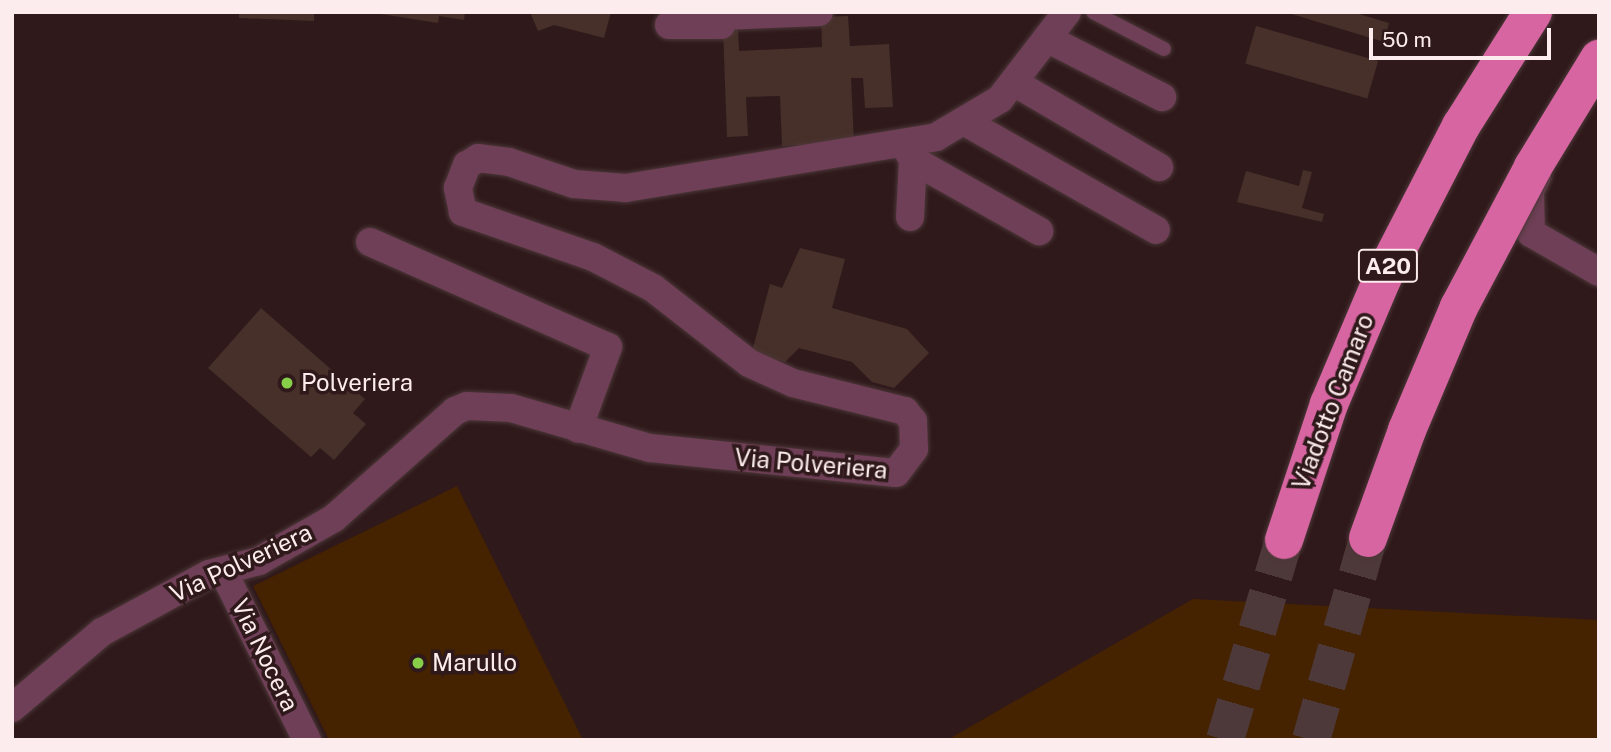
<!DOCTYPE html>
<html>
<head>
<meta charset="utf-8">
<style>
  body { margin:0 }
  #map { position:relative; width:1611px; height:752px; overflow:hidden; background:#2f191b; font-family:"Public Sans",sans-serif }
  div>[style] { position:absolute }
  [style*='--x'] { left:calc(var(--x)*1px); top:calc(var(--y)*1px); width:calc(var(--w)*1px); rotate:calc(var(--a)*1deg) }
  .green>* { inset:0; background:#452200 }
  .building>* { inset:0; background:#473029; transform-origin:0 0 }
  .motorway-tunnel>* { height:38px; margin-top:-19px; transform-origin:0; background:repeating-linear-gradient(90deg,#4e393a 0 38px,transparent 0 57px) }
  .roads { filter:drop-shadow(0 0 2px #4c3738) drop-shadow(0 0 2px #4c3738) }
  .service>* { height:14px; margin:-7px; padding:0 7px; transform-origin:7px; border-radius:7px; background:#6e3f56 }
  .minor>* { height:28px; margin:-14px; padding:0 14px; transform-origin:14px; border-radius:14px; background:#6e3f56 }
  .motorway>* { height:38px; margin:-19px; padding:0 19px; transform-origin:19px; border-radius:19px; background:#d765a1 }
  .bridges { filter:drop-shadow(0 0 2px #4c3738) drop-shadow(0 0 2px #4c3738) }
  .motorway-bridge>* { height:38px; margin:-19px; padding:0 19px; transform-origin:19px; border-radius:19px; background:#d765a1 }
  .dots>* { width:19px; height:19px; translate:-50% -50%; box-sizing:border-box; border:4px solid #2f191b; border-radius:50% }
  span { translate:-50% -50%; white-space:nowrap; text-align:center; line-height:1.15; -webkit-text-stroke:7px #2f191b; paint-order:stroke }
  .shield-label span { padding:2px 5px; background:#2f191b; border:2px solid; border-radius:5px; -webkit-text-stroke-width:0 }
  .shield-label { font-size:23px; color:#fdeced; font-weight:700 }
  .poi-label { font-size:24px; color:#fdeced }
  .left { translate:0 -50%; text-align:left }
  .street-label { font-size:24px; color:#fdeced }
  .frame { position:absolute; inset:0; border:14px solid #fdeced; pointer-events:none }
  .scale { position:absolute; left:1369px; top:28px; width:182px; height:32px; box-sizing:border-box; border:4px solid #fdeced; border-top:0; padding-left:9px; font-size:21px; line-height:24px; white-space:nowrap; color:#fdeced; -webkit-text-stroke:5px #2f191b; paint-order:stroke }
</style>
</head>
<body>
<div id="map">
  <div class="green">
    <div style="clip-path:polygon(457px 486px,583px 740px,329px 740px,253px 586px)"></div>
    <div style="clip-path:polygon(1193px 599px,1599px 620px,1599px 740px,947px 740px)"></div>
  </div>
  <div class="building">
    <div style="clip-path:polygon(239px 12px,314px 12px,314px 21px,239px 18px)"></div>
    <div style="clip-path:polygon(465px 12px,464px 20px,439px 16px,438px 23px,381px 14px)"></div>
    <div style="clip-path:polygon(530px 12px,611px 12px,604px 38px,554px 25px,538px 31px)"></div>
    <div style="clip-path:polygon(1285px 12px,1352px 12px,1389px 23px,1384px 42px)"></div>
    <div style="clip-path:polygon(848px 16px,850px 46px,889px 44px,893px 107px,865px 108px,863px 78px,851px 78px,854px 142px,782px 146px,780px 96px,746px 97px,748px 136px,727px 137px,723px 30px,738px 29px,739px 51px,822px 47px,821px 17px)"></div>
    <div style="left:1256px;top:26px;width:127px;height:39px;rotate:16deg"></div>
    <div style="clip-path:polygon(1303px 170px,1312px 172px,1302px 208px,1324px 214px,1322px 222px,1237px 202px,1246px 171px,1299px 186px)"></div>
    <div style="clip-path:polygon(800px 248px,845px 259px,832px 308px,907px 329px,929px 353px,894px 388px,872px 382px,852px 362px,799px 348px,785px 362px,762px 356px,753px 348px,770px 284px,782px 288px)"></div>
    <div style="clip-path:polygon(261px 308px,365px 399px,353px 413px,366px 424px,334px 460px,320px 448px,311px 457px,208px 368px)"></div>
  </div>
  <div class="motorway-tunnel">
    <div style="--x:1225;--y:740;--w:209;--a:-73.6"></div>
    <div style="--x:1311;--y:740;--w:210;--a:-74.2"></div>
  </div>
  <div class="roads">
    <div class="service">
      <div style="--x:1093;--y:12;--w:80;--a:27.5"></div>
    </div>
    <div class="minor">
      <div style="--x:669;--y:25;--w:52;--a:0"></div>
      <div style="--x:721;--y:25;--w:9;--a:-90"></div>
      <div style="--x:721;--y:16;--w:98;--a:-2.3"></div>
      <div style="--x:1050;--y:40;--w:126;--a:27"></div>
      <div style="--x:1015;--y:83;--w:167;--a:30.3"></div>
      <div style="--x:967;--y:123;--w:217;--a:29.5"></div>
      <div style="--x:904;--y:144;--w:18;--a:61"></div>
      <div style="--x:913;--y:160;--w:145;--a:29.4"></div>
      <div style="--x:1537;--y:176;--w:17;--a:115"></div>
      <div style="--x:1530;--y:191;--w:42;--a:88.6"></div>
      <div style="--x:1531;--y:233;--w:78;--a:29.8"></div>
      <div style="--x:910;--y:217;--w:57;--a:-87"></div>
      <div style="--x:370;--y:242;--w:260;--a:23.8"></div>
      <div style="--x:608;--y:347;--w:87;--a:110.1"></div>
      <div style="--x:223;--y:571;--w:189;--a:63.6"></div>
      <div style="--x:12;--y:708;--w:118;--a:-40.2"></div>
      <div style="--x:102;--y:632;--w:122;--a:-28.5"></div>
      <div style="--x:209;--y:574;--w:52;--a:-14.6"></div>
      <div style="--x:259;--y:561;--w:86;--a:-29.8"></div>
      <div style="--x:334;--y:518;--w:162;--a:-41.5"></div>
      <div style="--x:455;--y:411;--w:13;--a:-23"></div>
      <div style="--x:467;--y:406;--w:44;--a:2.6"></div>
      <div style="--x:511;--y:408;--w:145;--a:16.1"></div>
      <div style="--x:650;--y:448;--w:247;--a:5.8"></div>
      <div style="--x:896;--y:473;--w:30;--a:-53"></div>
      <div style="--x:914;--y:449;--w:28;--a:-92"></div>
      <div style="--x:913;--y:421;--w:13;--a:-129"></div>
      <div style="--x:905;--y:411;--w:115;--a:-166"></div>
      <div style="--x:793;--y:383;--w:48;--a:-155.6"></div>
      <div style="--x:749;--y:363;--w:122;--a:-142"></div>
      <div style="--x:653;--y:288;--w:68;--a:-152.7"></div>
      <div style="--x:593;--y:257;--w:138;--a:-160.9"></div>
      <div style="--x:463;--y:212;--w:25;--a:-102"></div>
      <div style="--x:458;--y:188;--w:25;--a:-69"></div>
      <div style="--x:467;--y:165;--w:13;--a:-32"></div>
      <div style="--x:478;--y:158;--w:31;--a:7"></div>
      <div style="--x:509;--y:162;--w:69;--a:18.7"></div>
      <div style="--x:574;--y:184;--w:52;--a:4.4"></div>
      <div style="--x:626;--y:188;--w:314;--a:-9.3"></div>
      <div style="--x:936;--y:137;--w:74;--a:-30.7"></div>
      <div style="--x:1000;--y:99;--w:110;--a:-52.4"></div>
    </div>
    <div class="motorway">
      <div style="--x:1284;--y:540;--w:143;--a:-71.7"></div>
      <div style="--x:1329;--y:404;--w:136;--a:-67"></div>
      <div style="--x:1382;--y:279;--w:172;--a:-62.7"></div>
      <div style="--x:1461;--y:126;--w:135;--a:-57.7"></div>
    </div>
  </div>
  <div class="bridges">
    <div class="motorway-bridge">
      <div style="--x:1368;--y:538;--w:115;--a:-70.1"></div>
      <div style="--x:1407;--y:430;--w:134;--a:-67.1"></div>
      <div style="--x:1459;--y:307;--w:158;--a:-62.1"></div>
      <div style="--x:1533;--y:167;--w:127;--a:-58.6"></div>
    </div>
  </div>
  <div class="dots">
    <div style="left:287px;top:383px;background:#88cf49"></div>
    <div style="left:418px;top:663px;background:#88cf49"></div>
  </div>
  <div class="shield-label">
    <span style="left:1388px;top:266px">A20</span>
  </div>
  <div class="poi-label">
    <span class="left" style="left:301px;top:383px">Polveriera</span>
    <span class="left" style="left:432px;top:663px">Marullo</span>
  </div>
  <div class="street-label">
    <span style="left:1333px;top:402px;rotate:-69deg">Viadotto Camaro</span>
    <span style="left:811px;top:464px;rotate:5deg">Via Polveriera</span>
    <span style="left:241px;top:563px;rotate:-25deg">Via Polveriera</span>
    <span style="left:265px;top:655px;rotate:64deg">Via Nocera</span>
  </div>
  <div class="frame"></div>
  <div class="scale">50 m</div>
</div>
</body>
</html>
